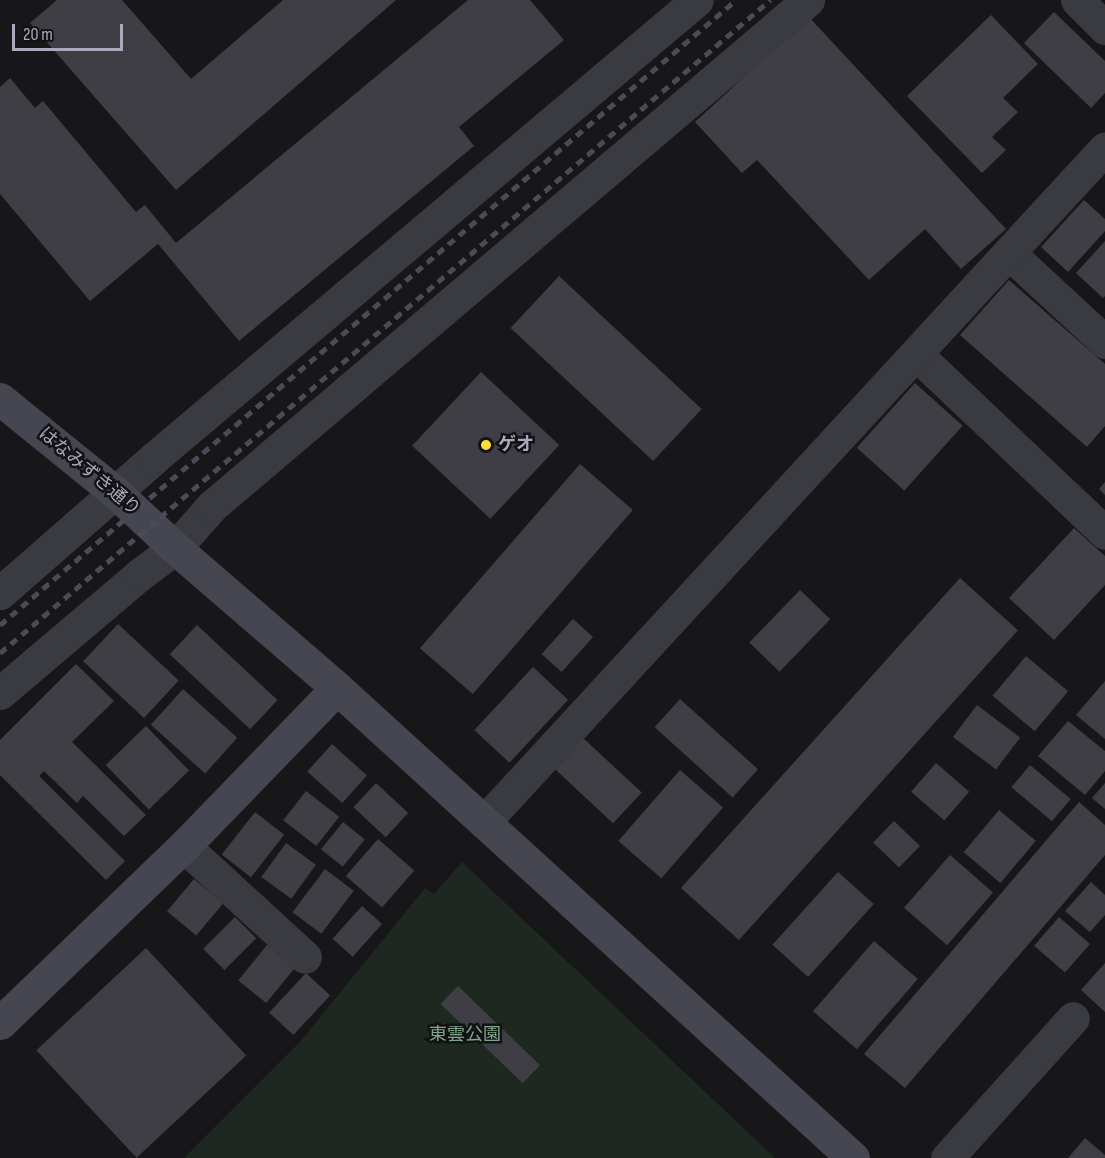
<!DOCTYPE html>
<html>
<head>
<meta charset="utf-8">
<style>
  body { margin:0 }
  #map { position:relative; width:1105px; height:1158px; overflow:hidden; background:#17171a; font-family:"Sofia Sans Condensed","Noto Sans JP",sans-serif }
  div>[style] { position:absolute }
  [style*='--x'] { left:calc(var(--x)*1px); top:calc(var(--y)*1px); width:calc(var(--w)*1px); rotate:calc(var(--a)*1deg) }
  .green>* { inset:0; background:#1e2821 }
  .building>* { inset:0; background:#3f3e45; transform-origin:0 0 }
  .street>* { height:33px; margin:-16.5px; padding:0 16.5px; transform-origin:16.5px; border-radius:16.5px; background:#3a3a41 }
  .secondary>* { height:33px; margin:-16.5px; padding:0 16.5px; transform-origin:16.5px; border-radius:16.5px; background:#45464f }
  .rail>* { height:4.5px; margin-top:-2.25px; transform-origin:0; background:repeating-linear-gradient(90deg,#4a4b54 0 8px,transparent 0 14px) }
  .dots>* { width:16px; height:16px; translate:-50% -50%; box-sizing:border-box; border:3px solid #121215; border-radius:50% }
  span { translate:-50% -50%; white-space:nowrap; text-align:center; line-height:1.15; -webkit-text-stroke:5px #121215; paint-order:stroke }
  .poi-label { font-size:18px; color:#a8aabb; font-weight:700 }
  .left { translate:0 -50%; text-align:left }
  .street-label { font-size:18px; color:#a8aabb }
  .park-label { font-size:18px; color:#7da788 }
  .scale { position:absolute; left:12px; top:24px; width:111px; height:27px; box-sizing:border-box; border:3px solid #a8aabb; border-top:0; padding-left:8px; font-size:18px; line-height:21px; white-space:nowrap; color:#a8aabb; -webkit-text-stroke:4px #121215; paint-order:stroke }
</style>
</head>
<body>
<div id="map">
  <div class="green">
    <div style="clip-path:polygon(462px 862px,775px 1158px,184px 1158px,300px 1042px,425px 888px,434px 894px)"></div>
  </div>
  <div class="building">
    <div style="clip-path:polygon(57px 0,122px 0,191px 79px,283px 0,396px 0,176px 190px,30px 23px)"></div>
    <div style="clip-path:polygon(468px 0,530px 0,564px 40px,459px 127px,474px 146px,239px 341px,158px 244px,90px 301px,0 194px,0 87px,10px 78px,35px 108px,43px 101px,136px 212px,145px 205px,176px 243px)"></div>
    <div style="clip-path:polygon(1054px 12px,1105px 61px,1105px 93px,1091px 108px,1024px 43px)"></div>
    <div style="clip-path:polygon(991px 15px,1038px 64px,1003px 98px,1018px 112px,992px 137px,1006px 150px,982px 173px,907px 96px)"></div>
    <div style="clip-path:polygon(809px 17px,1006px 229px,961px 269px,925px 229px,869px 280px,757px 160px,742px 173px,695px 122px)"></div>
    <div style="clip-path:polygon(1084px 200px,1105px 219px,1105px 231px,1068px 272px,1041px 247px)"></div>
    <div style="clip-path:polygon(1105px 241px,1105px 296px,1103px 298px,1076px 273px)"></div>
    <div style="left:559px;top:276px;width:195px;height:71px;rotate:43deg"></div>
    <div style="clip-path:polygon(1009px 280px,1105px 364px,1105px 426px,1087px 447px,960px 335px)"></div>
    <div style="left:481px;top:372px;width:107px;height:101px;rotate:43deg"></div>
    <div style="left:915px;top:383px;width:64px;height:87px;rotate:42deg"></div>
    <div style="left:580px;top:464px;width:70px;height:244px;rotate:41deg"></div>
    <div style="clip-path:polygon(1105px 482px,1105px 495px,1099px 489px)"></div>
    <div style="clip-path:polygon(1074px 528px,1105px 556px,1105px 585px,1054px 640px,1009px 598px)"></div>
    <div style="left:960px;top:578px;width:78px;height:417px;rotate:42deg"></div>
    <div style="left:800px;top:590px;width:42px;height:73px;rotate:44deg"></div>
    <div style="left:573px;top:619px;width:27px;height:47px;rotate:42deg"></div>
    <div style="left:118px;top:624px;width:83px;height:51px;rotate:43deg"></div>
    <div style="left:197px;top:625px;width:110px;height:40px;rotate:43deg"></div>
    <div style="left:1026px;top:656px;width:55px;height:52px;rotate:40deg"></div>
    <div style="clip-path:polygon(76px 664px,114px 701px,72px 742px,146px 815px,124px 836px,83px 796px,77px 803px,44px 771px,39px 776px,125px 861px,106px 880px,0 775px,0 740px)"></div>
    <div style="left:533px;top:667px;width:48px;height:86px;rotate:43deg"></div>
    <div style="clip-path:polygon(1105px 681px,1105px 739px,1076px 715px)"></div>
    <div style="left:183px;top:689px;width:73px;height:48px;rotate:42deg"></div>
    <div style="left:680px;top:699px;width:105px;height:38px;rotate:42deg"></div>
    <div style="left:977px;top:705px;width:54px;height:40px;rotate:37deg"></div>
    <div style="clip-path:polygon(1068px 721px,1105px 751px,1105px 771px,1085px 795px,1038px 756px)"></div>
    <div style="left:146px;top:726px;width:62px;height:56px;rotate:46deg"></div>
    <div style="left:581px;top:736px;width:83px;height:42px;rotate:43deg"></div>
    <div style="left:332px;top:744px;width:47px;height:37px;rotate:42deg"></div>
    <div style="left:936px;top:763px;width:44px;height:38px;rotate:41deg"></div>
    <div style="left:1030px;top:765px;width:53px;height:29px;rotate:40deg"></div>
    <div style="left:680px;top:770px;width:57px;height:94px;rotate:41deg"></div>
    <div style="left:376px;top:783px;width:44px;height:33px;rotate:43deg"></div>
    <div style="clip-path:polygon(1105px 783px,1105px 809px,1092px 798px)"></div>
    <div style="left:306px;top:791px;width:42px;height:37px;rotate:38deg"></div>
    <div style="clip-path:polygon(1079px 802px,1105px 825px,1105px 855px,905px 1088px,864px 1054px)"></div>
    <div style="left:999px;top:810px;width:48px;height:55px;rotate:40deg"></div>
    <div style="left:255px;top:812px;width:37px;height:54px;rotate:38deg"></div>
    <div style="left:894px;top:821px;width:36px;height:30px;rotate:44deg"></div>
    <div style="left:343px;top:822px;width:28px;height:35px;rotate:39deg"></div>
    <div style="left:378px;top:839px;width:48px;height:49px;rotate:41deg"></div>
    <div style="left:286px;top:843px;width:37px;height:42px;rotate:36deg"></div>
    <div style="left:950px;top:855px;width:57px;height:70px;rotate:41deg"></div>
    <div style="left:325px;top:869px;width:36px;height:54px;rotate:37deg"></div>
    <div style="left:838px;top:872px;width:48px;height:98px;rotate:42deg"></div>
    <div style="left:194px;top:879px;width:38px;height:42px;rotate:40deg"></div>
    <div style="clip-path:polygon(1091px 882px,1105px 895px,1105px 915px,1090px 932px,1065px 911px)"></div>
    <div style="left:362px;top:906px;width:27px;height:44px;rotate:42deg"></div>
    <div style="left:235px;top:917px;width:30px;height:45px;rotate:45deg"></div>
    <div style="left:1059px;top:917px;width:41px;height:38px;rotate:41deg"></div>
    <div style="left:271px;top:940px;width:36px;height:52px;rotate:39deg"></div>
    <div style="left:874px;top:941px;width:58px;height:93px;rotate:41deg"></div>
    <div style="left:146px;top:948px;width:147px;height:150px;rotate:47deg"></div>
    <div style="clip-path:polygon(1105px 963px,1105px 1012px,1081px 990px)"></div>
    <div style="left:306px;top:973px;width:33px;height:54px;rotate:43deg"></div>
    <div style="left:458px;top:986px;width:114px;height:25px;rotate:44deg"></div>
    <div style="clip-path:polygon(1085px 1138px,1105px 1155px,1105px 1158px,1068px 1158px)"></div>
  </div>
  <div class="street">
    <div style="--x:1077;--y:0;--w:40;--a:45"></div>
    <div style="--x:1009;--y:253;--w:131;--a:42.8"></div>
    <div style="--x:916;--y:354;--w:260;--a:43.4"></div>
    <div style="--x:0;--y:593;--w:205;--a:-41.2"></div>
    <div style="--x:154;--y:458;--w:710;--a:-40.15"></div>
    <div style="--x:0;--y:693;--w:182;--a:-40.3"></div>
    <div style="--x:139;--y:575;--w:45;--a:-36.9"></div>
    <div style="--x:175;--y:548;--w:56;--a:-48.6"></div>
    <div style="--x:212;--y:506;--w:782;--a:-40.33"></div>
    <div style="--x:484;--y:822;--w:916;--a:-47.34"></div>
    <div style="--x:184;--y:846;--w:164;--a:42.5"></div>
    <div style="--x:947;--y:1158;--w:188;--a:-48"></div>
  </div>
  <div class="secondary">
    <div style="--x:0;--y:399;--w:148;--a:39"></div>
    <div style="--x:115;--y:492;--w:82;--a:43"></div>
    <div style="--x:175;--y:548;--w:214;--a:40.8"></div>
    <div style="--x:337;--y:688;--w:698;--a:42.33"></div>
    <div style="--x:0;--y:1023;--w:255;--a:-43.9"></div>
    <div style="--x:184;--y:846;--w:220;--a:-45.9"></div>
  </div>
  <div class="rail">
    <div style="--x:0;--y:625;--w:966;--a:-40.34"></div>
    <div style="--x:0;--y:653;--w:1010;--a:-40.3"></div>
  </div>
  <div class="dots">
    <div style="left:486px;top:445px;background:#ffde2a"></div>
  </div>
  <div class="poi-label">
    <span class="left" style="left:498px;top:445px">ゲオ</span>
  </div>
  <div class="street-label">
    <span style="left:89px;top:472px;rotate:40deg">はなみずき通り</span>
  </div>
  <div class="park-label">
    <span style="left:465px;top:1035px">東雲公園</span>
  </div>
  <div class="scale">20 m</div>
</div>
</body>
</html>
